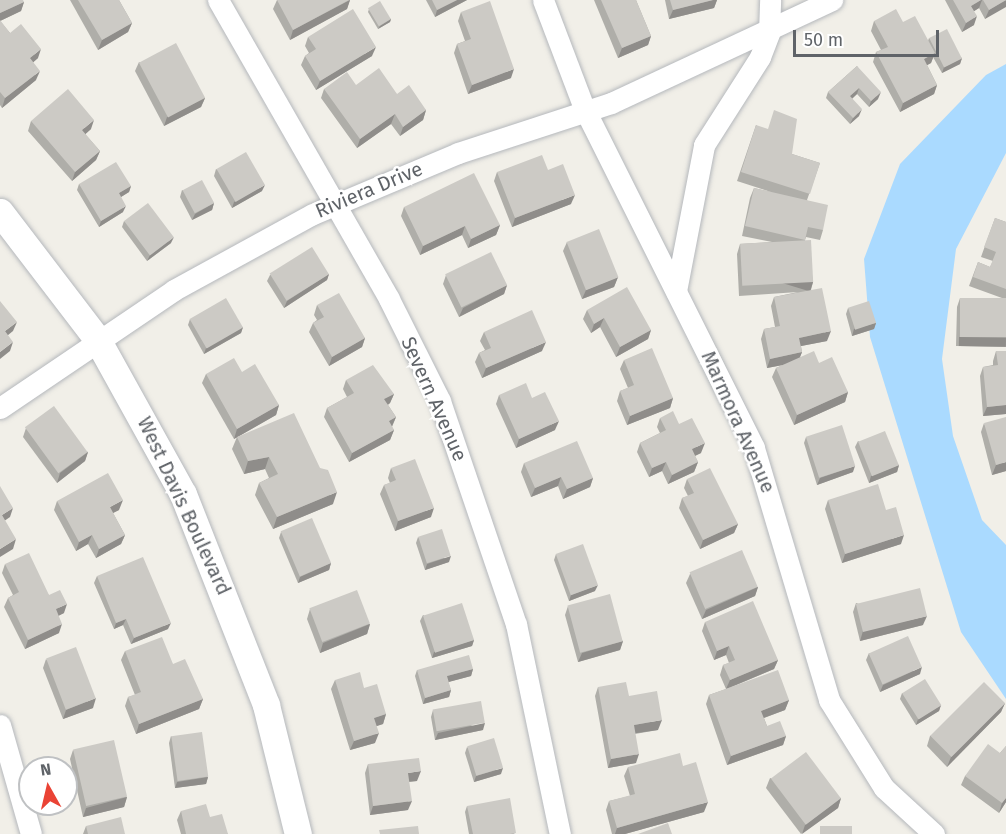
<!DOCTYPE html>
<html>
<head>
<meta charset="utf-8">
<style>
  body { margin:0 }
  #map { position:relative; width:1006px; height:834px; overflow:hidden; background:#f1efe8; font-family:"Fira Sans",sans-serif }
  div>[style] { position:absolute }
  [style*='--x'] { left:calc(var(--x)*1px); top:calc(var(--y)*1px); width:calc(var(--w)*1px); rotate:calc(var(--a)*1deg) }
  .water>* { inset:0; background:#aadaff }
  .roads { filter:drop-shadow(0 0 2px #b5b8bc) drop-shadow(0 0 2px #b5b8bc) }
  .minor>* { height:21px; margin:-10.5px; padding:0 10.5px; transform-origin:10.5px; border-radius:10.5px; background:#fff }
  .tertiary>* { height:27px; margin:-13.5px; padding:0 13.5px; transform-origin:13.5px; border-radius:13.5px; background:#fff }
  .wall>* { inset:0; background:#afaea9 }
  .shaded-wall>* { inset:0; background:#8f8d8a; transform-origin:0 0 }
  .building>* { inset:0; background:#cccac5; transform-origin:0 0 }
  span { translate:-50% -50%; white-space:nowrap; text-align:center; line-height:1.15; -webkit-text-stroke:5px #fff; paint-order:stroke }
  .street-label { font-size:20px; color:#5f6368 }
  .north { position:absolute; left:18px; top:756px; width:60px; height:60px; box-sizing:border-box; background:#fff; border:2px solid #bfc1c3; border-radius:50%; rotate:352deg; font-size:16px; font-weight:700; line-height:24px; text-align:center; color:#5f6368 }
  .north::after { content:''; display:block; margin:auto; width:21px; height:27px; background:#ea4335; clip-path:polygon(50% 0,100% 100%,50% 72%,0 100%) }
  .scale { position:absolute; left:793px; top:30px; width:146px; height:27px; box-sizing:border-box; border:3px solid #5f6368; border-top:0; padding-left:8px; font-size:18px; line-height:21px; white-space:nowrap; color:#5f6368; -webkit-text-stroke:4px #fff; paint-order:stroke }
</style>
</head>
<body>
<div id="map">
  <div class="water">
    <div style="clip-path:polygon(1006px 64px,1006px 153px,956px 249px,942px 359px,953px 436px,982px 520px,1006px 545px,1006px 699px,961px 632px,870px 337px,864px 259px,900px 164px,986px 75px)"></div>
  </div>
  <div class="roads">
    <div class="minor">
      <div style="--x:218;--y:0;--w:344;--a:60.2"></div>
      <div style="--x:389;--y:299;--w:114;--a:63.4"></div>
      <div style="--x:440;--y:401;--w:236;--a:71.2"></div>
      <div style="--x:516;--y:624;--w:215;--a:78.2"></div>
      <div style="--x:543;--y:0;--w:116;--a:69.2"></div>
      <div style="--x:584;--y:108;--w:380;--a:63.4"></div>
      <div style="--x:754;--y:448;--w:263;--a:73.4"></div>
      <div style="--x:829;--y:700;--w:104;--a:58"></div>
      <div style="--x:884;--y:788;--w:68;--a:42.6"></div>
      <div style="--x:676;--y:291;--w:149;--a:-79.1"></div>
      <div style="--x:704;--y:145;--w:104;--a:-57.5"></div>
      <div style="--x:760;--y:57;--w:26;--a:-69"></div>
      <div style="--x:769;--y:33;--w:33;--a:-88"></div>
      <div style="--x:0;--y:408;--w:210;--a:-34.1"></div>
      <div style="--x:174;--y:290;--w:158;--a:-28.7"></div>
      <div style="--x:313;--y:214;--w:157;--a:-22.8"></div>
      <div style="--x:458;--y:153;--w:161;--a:-18.1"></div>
      <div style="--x:611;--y:103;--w:244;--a:-25"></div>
      <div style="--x:0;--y:725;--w:113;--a:74.1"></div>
    </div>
    <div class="tertiary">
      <div style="--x:0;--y:212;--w:160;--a:52.6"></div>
      <div style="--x:97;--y:339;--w:177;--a:61"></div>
      <div style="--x:183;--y:494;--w:227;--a:68.5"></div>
      <div style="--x:266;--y:705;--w:133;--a:76.1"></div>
    </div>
  </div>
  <div class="wall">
    <div style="clip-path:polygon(0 0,24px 2px,21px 11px,0 21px,10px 33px,38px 58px,33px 62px,36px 80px,2px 108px,0 105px)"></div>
    <div style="clip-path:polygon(70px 0,119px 0,132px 23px,128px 32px,98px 50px)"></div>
    <div style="clip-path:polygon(277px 0,350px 0,347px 9px,290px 40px,273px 9px)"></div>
    <div style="clip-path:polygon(426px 0,467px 0,435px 17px)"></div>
    <div style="clip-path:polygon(594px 0,636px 0,651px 36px,648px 45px,618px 58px)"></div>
    <div style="clip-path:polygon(665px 0,717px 0,714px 8px,669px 19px)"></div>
    <div style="clip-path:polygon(945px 0,1006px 0,985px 19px,979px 8px,974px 11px,974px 25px,962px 32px)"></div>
    <div style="clip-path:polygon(369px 9px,391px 19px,390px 22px,378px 29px,368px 12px)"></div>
    <div style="clip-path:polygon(461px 12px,511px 78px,468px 94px,454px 53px,457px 44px,465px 41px,458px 21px)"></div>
    <div style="clip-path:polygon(874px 21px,903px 22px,928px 41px,929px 38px,962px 58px,960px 64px,942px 73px,933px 57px,931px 63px,927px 65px,937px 85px,934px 94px,900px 112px,873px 62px,876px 52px,881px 50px,871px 31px)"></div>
    <div style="clip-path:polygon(308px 37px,372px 56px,316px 90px,301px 65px,305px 56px,309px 53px,305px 46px)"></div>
    <div style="clip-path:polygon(139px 62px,205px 98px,201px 107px,164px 126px,135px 71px)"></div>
    <div style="clip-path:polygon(857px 66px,878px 99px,869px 107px,857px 94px,852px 99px,859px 116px,850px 124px,826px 98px,828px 92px)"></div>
    <div style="clip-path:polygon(356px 85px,397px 94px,426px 110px,423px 120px,400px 136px,391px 124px,357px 148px,321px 98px,324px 89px)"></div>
    <div style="clip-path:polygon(31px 121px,91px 129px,85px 134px,100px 151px,96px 160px,72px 181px,28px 131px)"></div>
    <div style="clip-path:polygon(756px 125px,792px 154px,820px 163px,807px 200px,823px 230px,820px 240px,806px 237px,805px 240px,813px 282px,811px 290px,827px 341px,801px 346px,802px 352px,800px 357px,819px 363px,848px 392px,845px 402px,794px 425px,772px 377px,776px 368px,783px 365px,767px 368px,761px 339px,764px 329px,775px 327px,771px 306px,774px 297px,798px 292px,739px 296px,737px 254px,740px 244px,772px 242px,742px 236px,750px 198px,754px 188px,771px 192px,737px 181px)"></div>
    <div style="clip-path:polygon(216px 169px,262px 191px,232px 208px,214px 176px)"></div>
    <div style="clip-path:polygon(497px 172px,571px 204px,512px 227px,494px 181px)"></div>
    <div style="clip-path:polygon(79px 184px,131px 186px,129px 192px,121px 197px,123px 212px,99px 227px,77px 190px)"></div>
    <div style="clip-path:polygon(182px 190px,214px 203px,212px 210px,192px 220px,180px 197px)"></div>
    <div style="clip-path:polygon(404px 207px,500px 225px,496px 235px,468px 248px,462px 235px,420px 255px,401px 216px)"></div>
    <div style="clip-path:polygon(995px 218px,1006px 222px,1006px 347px,956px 346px,957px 307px,960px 298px,1002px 298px,969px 286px,978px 262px,990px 267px,993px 261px,981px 257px)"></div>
    <div style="clip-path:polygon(124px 221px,171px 243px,147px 261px,122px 227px)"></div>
    <div style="clip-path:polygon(567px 242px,618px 277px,614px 287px,582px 299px,563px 251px)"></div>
    <div style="clip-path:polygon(329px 274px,327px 280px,284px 308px,267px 281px,270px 275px)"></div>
    <div style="clip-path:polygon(446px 275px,507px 285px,504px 294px,459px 317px,443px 284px)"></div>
    <div style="clip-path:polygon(317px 305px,365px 338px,362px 347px,329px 366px,309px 332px,313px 323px,317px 320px,314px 315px)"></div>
    <div style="clip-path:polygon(848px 308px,876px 323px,874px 329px,852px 336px,846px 314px)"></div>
    <div style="clip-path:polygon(587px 310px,651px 330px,648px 339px,616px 357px,600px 327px,591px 333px,583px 319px)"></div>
    <div style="clip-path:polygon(190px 319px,243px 327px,241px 333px,204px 354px,188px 325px)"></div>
    <div style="clip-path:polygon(484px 332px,542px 351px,482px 378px,475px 362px,479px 353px,485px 350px,480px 341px)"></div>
    <div style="clip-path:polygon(996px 351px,1006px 351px,1006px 414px,983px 416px,980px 376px,983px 367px,993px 365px,993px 361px)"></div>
    <div style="clip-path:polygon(624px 360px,673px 398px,670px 408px,627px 425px,617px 401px,620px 391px,628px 388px,620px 369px)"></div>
    <div style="clip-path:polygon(242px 372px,279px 405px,276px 415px,234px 439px,202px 383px,206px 374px)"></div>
    <div style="clip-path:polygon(346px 380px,394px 394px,390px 403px,388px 405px,396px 417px,392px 427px,394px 430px,390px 440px,349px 462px,324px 417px,327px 408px,347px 397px,343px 389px)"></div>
    <div style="clip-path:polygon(499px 395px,532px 398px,555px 430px,516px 448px,496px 404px)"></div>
    <div style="clip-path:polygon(660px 418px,679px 424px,701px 453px,695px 456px,698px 462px,694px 472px,668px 484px,662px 471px,649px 477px,637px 452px,640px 443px,660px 433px,657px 427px)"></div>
    <div style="clip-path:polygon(984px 423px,1006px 471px,992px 475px,981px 432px)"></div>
    <div style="clip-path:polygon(26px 428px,88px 452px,85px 461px,57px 483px,23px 437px)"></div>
    <div style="clip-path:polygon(237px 437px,320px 468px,333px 504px,273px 529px,255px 495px,259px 483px,269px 478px,265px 469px,244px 474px,232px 449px)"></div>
    <div style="clip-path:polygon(806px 437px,853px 472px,817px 485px,804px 443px)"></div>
    <div style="clip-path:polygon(858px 441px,899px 465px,897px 472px,869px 483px,855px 447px)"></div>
    <div style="clip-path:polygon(524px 463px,593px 478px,590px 487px,563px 499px,558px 486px,531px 497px,521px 472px)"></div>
    <div style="clip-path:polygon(391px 468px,431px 517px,395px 531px,380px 494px,384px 485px,390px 483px,388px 478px)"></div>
    <div style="clip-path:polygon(687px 479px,738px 524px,734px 533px,700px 549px,679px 508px,682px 498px,688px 496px,684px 488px)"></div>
    <div style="clip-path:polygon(828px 500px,901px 544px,842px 563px,825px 509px)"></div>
    <div style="clip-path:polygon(57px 501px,119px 510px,113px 513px,125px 535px,121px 544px,96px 558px,88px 544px,76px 551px,54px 510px)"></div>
    <div style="clip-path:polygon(281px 532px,331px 563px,329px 570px,298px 583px,279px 538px)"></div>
    <div style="clip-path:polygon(418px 537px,449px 562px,425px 570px,416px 543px)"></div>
    <div style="clip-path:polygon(556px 554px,595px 591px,569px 601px,554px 560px)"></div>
    <div style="clip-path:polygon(5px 564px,49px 595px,64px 613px,58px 616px,59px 633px,25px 649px,4px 607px,8px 598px,13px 595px,2px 573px)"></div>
    <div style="clip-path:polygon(690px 574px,758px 587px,755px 596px,702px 619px,686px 583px)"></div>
    <div style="clip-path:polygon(97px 576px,168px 629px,131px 644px,123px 625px,114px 629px,94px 583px)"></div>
    <div style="clip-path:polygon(856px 603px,923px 625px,860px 641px,853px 612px)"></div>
    <div style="clip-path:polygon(568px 606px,623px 641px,620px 650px,578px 662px,565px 615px)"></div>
    <div style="clip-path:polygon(310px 609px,370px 624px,367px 634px,320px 653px,307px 619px)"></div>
    <div style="clip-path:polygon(423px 615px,474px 640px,472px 646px,432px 658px,420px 621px)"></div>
    <div style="clip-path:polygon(705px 622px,778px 660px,774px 669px,732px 687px,789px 700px,785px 710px,764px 718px,767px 726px,786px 736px,783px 745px,727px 765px,706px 704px,709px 695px,726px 689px,720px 675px,723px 665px,729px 663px,726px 655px,714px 660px,702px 631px)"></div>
    <div style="clip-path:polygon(125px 651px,173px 664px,203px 699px,199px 709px,136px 734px,125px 706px,128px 697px,135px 695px,121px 660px)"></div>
    <div style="clip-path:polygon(869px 653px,920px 674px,880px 692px,866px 660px)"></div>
    <div style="clip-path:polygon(46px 659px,93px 708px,63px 719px,43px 668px)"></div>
    <div style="clip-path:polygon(473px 669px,471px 676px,448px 682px,451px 690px,449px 697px,423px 704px,415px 676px,417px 670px)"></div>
    <div style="clip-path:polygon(335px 680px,364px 688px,386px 714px,383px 724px,376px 726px,375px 743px,350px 750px,331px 689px)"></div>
    <div style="clip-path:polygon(598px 687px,629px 696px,658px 730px,635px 734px,636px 763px,608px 768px,595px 696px)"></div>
    <div style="clip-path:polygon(902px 693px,941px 705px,939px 711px,916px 725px,900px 699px)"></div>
    <div style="clip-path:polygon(1005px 703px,1001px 712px,947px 767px,927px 746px,930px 736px)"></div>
    <div style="clip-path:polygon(433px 710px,483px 730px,435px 740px,431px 717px)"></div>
    <div style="clip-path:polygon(171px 736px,208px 777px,206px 784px,175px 788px,169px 743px)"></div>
    <div style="clip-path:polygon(1006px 746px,1006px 802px,999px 813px,961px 785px,965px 776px,1000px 753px)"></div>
    <div style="clip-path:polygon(467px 747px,501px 774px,474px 782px,465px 753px)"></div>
    <div style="clip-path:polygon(73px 750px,127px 797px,124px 807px,83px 817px,70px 759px)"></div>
    <div style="clip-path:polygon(368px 764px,417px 781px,409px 782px,408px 810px,370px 815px,365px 773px)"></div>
    <div style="clip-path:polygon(683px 766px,704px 812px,625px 834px,612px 834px,606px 810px,609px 801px,630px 796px,624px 776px,628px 767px)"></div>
    <div style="clip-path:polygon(770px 778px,841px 798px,838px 808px,801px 834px,766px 788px)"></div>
    <div style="clip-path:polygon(467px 806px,515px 834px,469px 834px,465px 812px)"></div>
    <div style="clip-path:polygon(181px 811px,210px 817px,228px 834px,181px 834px,177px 820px)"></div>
    <div style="clip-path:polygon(86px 826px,125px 834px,83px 834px)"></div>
  </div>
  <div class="shaded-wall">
    <div style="clip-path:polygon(350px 0,347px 9px,290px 40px,293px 30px)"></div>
    <div style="clip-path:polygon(457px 0,467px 0,435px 17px,437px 10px)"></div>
    <div style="clip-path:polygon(713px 0,717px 0,714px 8px,669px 19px,673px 10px)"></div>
    <div style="clip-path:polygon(981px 0,982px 0,979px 8px,968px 15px,971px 6px)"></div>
    <div style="clip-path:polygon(1006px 0,1006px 7px,985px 19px,989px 10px)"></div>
    <div style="clip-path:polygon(24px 2px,21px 11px,0 21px,0 13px)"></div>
    <div style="clip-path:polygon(977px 16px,974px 25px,962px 32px,966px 23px)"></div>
    <div style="clip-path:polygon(391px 19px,390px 22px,378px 29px,380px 26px)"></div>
    <div style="clip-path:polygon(132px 23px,128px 32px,98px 50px,102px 40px)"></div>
    <div style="clip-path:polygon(651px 36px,648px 45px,618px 58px,622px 48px)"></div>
    <div style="clip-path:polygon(376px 47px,372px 56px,316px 90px,320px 81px)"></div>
    <div style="clip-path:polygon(41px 49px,38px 58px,27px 68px,30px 58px)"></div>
    <div style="clip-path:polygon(935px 53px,931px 63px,920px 69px,924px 59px)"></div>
    <div style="clip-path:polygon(962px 58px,960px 64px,942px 73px,944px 67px)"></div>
    <div style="clip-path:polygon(514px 69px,511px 78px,468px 94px,472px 85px)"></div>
    <div style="clip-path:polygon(40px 71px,36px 80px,2px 108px,5px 98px)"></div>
    <div style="clip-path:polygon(937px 85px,934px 94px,900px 112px,903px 103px)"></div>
    <div style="clip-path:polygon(859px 88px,857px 94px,848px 102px,850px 96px)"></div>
    <div style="clip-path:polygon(881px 92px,878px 99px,869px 107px,871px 101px)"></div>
    <div style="clip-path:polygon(205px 98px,201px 107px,164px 126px,167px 117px)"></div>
    <div style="clip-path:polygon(862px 109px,859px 116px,850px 124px,853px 118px)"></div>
    <div style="clip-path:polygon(426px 110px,423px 120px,400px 136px,403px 127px)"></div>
    <div style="clip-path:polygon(395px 114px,391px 124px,357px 148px,360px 139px)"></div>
    <div style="clip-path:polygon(94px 120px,91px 129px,79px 140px,82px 130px)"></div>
    <div style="clip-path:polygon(100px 151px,96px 160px,72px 181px,75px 172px)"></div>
    <div style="clip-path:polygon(265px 185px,262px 191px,232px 208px,234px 202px)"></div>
    <div style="clip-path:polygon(131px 186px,129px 192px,116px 200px,119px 193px)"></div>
    <div style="clip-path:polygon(575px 195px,571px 204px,512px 227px,515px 218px)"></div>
    <div style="clip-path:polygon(214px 203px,212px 210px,192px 220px,195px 214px)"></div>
    <div style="clip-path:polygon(126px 206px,123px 212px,99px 227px,101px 221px)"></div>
    <div style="clip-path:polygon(500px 225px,496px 235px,468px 248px,471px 239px)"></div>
    <div style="clip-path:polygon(465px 226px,462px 235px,420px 255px,423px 246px)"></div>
    <div style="clip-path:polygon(174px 237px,171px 243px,147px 261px,150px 255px)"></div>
    <div style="clip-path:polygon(329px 274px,327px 280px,284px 308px,287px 301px)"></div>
    <div style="clip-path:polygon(618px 277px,614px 287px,582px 299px,586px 290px)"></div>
    <div style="left:813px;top:282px;width:10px;height:71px;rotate:107deg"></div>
    <div style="clip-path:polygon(507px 285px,504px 294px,459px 317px,463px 308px)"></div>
    <div style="clip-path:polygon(604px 318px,600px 327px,591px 333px,594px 324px)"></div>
    <div style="clip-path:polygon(17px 322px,13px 331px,2px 340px,5px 331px)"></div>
    <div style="clip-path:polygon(876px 323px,874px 329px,852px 336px,854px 329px)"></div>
    <div style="clip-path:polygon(243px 327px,241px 333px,204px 354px,206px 348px)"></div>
    <div style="clip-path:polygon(651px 330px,648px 339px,616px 357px,620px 347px)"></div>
    <div style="clip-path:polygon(831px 331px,827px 341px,796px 347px,799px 338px)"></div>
    <div style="left:959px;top:337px;width:47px;height:9px;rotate:1deg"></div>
    <div style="clip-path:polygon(365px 338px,362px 347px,329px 366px,332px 357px)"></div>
    <div style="clip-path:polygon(13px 342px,10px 351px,0 359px,0 352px)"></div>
    <div style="clip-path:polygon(546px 342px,542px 351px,482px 378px,486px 368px)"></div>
    <div style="clip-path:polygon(802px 352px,798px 362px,767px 368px,770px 359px)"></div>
    <div style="clip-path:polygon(848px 392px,845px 402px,794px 425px,797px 415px)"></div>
    <div style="clip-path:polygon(394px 394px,390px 403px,381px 409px,384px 399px)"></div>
    <div style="clip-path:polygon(673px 398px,670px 408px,627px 425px,630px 416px)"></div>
    <div style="clip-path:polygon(279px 405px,276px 415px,234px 439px,237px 429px)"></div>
    <div style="clip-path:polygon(1006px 405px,1006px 414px,983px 416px,987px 407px)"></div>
    <div style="clip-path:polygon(396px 417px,392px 426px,385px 430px,389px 421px)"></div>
    <div style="clip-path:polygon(559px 421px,555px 430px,516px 448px,519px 439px)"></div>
    <div style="clip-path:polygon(394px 430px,390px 440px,349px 462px,352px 453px)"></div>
    <div style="clip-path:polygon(705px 443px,701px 453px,688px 459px,692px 449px)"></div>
    <div style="clip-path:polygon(88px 452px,85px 461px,57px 483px,60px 473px)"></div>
    <div style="clip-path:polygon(269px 457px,265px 469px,244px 474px,248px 461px)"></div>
    <div style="clip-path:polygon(666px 462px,662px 471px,649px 477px,652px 468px)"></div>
    <div style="clip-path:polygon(698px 462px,694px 472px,668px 484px,672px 475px)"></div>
    <div style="clip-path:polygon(1006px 462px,1006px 471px,992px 475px,996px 465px)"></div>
    <div style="clip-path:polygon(899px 465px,897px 472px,869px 483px,871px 476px)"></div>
    <div style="clip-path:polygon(855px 466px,853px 472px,817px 485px,820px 478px)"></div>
    <div style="clip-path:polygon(561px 477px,558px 486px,531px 497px,535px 488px)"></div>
    <div style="clip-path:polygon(593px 478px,590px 487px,563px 499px,567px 489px)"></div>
    <div style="clip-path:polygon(337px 492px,333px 504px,273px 529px,277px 517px)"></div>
    <div style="clip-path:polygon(123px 500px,119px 510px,107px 516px,110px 507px)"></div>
    <div style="clip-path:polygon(13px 508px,10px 517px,0 524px,2px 515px)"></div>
    <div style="clip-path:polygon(434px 508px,431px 517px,395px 531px,398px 521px)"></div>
    <div style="clip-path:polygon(738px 524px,734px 533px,700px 549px,703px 540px)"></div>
    <div style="clip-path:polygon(92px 535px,88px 544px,76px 551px,79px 542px)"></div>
    <div style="clip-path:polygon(125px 535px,121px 544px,96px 558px,99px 549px)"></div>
    <div style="clip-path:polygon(904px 535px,901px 544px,842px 563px,845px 554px)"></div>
    <div style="clip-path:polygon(16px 539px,13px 549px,0 557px,0 549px)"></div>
    <div style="clip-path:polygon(451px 556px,449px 562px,425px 570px,427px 564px)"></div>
    <div style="clip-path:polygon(331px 563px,329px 570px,298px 583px,300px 577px)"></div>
    <div style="clip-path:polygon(598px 585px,595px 591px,569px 601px,571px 595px)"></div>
    <div style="clip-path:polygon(758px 587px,755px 596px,702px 619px,706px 610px)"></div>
    <div style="clip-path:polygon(67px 604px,64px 613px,52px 619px,56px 609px)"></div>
    <div style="clip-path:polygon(927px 616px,923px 625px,860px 641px,863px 631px)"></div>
    <div style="clip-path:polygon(126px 619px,123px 625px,114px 629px,116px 623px)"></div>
    <div style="clip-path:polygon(171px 623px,168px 629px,131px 644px,134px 638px)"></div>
    <div style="clip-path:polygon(62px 624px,59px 633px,25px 649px,28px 640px)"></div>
    <div style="clip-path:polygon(370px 624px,367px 634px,320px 653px,323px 643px)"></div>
    <div style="clip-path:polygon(474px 640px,472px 646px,432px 658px,434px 652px)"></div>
    <div style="clip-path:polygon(623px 641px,620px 650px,578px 662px,582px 653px)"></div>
    <div style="clip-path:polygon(729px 646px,726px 655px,714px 660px,717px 651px)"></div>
    <div style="clip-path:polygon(778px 660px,774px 669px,726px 689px,730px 680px)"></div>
    <div style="clip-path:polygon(922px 667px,920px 674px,880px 692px,883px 685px)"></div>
    <div style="clip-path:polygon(473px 669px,471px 676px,445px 683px,447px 676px)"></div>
    <div style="clip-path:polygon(451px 690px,449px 697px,423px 704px,425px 698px)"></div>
    <div style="clip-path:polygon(96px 698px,93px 708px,63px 719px,66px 710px)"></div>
    <div style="clip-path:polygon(203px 699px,199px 709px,136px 734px,139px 724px)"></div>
    <div style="clip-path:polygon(789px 700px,785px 710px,758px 720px,761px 711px)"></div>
    <div style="clip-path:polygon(1005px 703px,1001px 712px,947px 767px,951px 757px)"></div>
    <div style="clip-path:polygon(941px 705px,939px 711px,916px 725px,918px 719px)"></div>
    <div style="clip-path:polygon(386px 714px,383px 724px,371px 728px,374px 718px)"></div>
    <div style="clip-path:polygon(662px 720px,658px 730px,630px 734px,634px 725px)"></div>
    <div style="clip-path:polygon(485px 723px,483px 730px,435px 740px,438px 733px)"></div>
    <div style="clip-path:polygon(379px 733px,375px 743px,350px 750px,354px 741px)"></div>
    <div style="clip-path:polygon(786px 736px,783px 745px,727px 765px,731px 756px)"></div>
    <div style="clip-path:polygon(639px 754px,636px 763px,608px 768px,611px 759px)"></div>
    <div style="clip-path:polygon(503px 768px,501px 774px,474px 782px,476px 776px)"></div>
    <div style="clip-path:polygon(421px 771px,417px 781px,405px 782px,408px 773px)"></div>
    <div style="clip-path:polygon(208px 777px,206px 784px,175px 788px,177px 782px)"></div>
    <div style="clip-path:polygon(127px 797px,124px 807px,83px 817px,86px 808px)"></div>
    <div style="clip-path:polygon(841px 798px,838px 808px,802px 834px,805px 825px)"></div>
    <div style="clip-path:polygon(1006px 798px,1006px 802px,999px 813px,1002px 803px)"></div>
    <div style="clip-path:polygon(412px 801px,408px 810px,370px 815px,373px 806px)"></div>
    <div style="clip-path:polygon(708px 802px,704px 812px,625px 834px,615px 834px,617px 828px)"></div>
  </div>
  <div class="building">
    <div style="clip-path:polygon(0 0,23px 0,24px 2px,0 13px)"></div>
    <div style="clip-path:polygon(78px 0,119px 0,132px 23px,102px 40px)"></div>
    <div style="clip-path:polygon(277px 0,349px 0,293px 30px)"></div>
    <div style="clip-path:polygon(432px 0,457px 0,437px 10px)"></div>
    <div style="clip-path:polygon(601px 0,636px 0,651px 36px,622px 48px)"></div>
    <div style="clip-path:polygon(670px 0,713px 0,673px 10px)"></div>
    <div style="clip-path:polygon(953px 0,981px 0,971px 6px,977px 16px,966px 23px)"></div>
    <div style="clip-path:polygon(983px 0,1006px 0,989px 10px)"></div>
    <div style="left:380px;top:1px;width:21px;height:14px;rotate:59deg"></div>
    <div style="clip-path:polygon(490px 1px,514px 69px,472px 85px,457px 44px,471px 39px,461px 12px)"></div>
    <div style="clip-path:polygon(353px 9px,376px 47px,320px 81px,305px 56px,316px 49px,308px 37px)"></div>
    <div style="clip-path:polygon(896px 9px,903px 22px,915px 16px,935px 53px,924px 59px,937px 85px,903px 103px,876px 52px,888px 47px,874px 21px)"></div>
    <div style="clip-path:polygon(0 20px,10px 33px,21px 24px,41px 49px,30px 58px,40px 71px,5px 98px,0 92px)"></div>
    <div style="left:947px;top:29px;width:33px;height:20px;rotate:63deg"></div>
    <div style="left:176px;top:43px;width:62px;height:42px;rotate:62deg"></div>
    <div style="clip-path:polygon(857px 66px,881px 92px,871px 101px,859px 88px,850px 96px,862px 109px,853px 118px,828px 92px)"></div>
    <div style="clip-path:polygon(379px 68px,397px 94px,409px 85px,426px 110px,403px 127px,395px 114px,360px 139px,324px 89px,347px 72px,356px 85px)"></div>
    <div style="clip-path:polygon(68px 89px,94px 120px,82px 130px,100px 151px,75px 172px,31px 121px)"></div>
    <div style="clip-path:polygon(774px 110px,797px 119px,792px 154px,820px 163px,810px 194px,741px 172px,756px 125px,768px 129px)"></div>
    <div style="left:246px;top:152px;width:38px;height:34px;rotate:60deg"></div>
    <div style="clip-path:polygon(542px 155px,548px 170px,563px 164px,575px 195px,515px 218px,497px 172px)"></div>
    <div style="clip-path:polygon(116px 162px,131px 186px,119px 193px,126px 206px,101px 221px,79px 184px)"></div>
    <div style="clip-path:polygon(474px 173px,500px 225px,471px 239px,465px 226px,423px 246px,404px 207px)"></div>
    <div style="left:202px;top:180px;width:26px;height:22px;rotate:62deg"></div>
    <div style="clip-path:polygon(754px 188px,828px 205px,823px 230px,808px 227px,805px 240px,745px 226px)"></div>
    <div style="left:148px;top:203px;width:43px;height:30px;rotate:53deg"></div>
    <div style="clip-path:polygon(995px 218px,1006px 222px,1006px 289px,973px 277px,978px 262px,990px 267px,996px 252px,984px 247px)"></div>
    <div style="left:599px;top:229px;width:52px;height:35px;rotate:68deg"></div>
    <div style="left:811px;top:240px;width:42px;height:71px;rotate:87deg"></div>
    <div style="left:312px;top:247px;width:32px;height:50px;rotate:58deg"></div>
    <div style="left:491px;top:252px;width:37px;height:51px;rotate:64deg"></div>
    <div style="clip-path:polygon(627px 287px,651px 330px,620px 347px,604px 318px,594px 324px,587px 310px)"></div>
    <div style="clip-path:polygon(822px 288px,831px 331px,799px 338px,802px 352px,770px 359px,764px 329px,780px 326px,774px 297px)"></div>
    <div style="clip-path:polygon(339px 293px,365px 338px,332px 357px,313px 323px,324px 317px,317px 305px)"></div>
    <div style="left:226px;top:298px;width:34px;height:42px;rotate:60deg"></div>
    <div style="left:960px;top:298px;width:46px;height:39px"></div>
    <div style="clip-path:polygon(0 301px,17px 322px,5px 331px,13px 342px,0 352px)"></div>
    <div style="left:869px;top:301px;width:23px;height:22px;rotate:72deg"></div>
    <div style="clip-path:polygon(532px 310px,546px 342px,486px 368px,479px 353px,491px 348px,484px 332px)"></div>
    <div style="clip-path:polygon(652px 348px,673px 398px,630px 416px,620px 391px,634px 385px,624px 360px)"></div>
    <div style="clip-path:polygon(814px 351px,819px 363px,832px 357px,848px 392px,797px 415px,776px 368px)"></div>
    <div style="clip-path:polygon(996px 351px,1006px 351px,1006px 405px,987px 407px,983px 367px,998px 365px)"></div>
    <div style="clip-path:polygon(234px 358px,242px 372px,255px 364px,279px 405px,237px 429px,206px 374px)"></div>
    <div style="clip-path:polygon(373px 365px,394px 394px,384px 399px,396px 417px,389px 421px,394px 430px,352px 453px,327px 408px,354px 393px,346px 380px)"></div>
    <div style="clip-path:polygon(526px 383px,532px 398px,545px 392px,559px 421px,519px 439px,499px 395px)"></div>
    <div style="left:54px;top:406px;width:57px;height:36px;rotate:54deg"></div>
    <div style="clip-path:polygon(673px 411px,679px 424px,692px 418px,705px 443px,692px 449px,698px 462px,672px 475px,666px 462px,652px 468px,640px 443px,666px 430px,660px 418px)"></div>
    <div style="clip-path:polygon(294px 413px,320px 468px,328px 470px,337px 492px,277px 517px,259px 483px,278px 474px,269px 457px,248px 461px,237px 437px)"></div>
    <div style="clip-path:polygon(1006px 417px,1006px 462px,996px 465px,984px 423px)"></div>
    <div style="left:842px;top:425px;width:43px;height:38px;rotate:72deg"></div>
    <div style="left:885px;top:431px;width:37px;height:29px;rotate:68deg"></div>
    <div style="clip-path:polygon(577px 441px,593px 478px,567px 489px,561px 477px,535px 488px,524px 463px)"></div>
    <div style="clip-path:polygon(415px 459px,434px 508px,398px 521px,384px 485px,396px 480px,391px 468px)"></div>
    <div style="clip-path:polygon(710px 468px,738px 524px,703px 540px,682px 498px,694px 493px,687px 479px)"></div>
    <div style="clip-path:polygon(108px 473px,123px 500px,110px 507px,125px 535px,99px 549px,92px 535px,79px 542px,57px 501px)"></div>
    <div style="clip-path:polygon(878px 484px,886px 510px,896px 507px,904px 535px,845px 554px,828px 500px)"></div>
    <div style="clip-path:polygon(0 486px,13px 508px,2px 515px,16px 539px,0 549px)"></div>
    <div style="left:312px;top:518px;width:49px;height:34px;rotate:67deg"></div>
    <div style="left:442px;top:529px;width:28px;height:25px;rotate:72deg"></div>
    <div style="left:583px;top:544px;width:44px;height:29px;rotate:70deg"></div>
    <div style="left:742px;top:550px;width:40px;height:57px;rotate:67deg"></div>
    <div style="clip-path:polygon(29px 553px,49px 595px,60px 590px,67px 604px,56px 609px,62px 624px,28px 640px,8px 598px,19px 592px,5px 564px)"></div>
    <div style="clip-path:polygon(143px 557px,171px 623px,134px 638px,126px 619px,116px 623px,97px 576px)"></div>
    <div style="left:920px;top:588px;width:29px;height:66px;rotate:76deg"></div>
    <div style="left:357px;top:590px;width:36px;height:51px;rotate:69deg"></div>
    <div style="left:610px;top:594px;width:49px;height:44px;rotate:75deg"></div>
    <div style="clip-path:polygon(753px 601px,778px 660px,730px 680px,723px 665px,735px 660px,729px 646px,717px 651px,705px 622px)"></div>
    <div style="left:462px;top:603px;width:39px;height:41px;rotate:72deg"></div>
    <div style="left:908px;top:636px;width:34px;height:43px;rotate:66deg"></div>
    <div style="clip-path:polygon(162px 637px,173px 664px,185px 659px,203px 699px,139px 724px,128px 697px,141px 692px,125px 651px)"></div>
    <div style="left:76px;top:647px;width:55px;height:32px;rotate:69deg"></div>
    <div style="clip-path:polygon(469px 655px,473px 669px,447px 676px,451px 690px,425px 698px,417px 670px)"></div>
    <div style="clip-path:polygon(778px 670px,789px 700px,761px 711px,767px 726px,780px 721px,786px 736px,731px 756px,709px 695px)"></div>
    <div style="clip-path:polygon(360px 672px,364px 688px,377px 684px,386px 714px,374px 718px,379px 733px,354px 741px,335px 680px)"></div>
    <div style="left:925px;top:679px;width:31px;height:27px;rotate:58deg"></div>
    <div style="clip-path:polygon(626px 682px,629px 696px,657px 691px,662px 720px,634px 725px,639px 754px,611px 759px,598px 687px)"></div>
    <div style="left:984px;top:682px;width:30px;height:76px;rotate:45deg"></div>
    <div style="left:481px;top:701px;width:22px;height:49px;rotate:80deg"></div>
    <div style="left:202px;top:732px;width:45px;height:31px;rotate:82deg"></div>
    <div style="left:494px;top:738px;width:31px;height:28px;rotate:73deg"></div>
    <div style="left:114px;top:740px;width:58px;height:42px;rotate:77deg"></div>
    <div style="clip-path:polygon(988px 744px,1000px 753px,1006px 746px,1006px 798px,1002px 803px,965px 776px)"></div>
    <div style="left:806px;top:752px;width:58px;height:44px;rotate:53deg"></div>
    <div style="clip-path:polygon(680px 753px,683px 766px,696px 762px,708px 802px,617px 828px,609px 801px,635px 794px,628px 767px)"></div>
    <div style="clip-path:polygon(419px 758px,421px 771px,408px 773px,412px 801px,373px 806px,368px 764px)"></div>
    <div style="clip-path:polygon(510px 798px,516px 833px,510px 834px,473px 834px,467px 806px)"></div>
    <div style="clip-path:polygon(206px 804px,210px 817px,222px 814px,228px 834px,186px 834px,181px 811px)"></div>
    <div style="clip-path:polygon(121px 817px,125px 834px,88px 834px,86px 826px)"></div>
    <div style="clip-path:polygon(668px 823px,672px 834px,638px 834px)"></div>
    <div style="clip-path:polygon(418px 826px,419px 834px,380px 834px,379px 830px)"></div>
    <div style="left:820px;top:826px;width:32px;height:8px"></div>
  </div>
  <div class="street-label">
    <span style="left:369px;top:190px;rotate:-23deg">Riviera Drive</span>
    <span style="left:434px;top:399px;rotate:66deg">Severn Avenue</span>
    <span style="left:738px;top:422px;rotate:66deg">Marmora Avenue</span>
    <span style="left:184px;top:506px;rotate:65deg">West Davis Boulevard</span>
  </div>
  <div class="north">N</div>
  <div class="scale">50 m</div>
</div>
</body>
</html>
